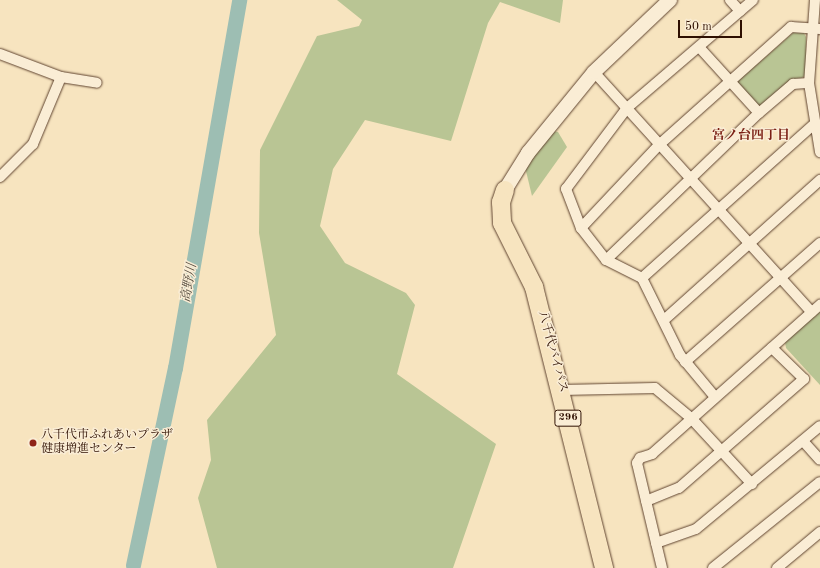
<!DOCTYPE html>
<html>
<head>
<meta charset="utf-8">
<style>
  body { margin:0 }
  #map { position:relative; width:820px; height:568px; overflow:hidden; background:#f7e4bf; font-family:"Old Standard TT","Noto Serif JP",serif }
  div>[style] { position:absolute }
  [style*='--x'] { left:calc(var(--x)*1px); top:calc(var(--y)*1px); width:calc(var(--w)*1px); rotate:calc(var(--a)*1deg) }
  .green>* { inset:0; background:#b9c594 }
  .stream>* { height:2.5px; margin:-1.25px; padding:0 1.25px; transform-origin:1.25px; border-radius:1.25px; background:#9dbeb3 }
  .river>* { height:15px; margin:-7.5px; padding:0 7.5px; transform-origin:7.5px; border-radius:7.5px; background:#9dbeb3 }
  .roads { filter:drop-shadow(0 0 1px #604430) drop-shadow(0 0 1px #604430) }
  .street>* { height:10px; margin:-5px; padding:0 5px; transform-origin:5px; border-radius:5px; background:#faedd5 }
  .secondary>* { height:14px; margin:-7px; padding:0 7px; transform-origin:7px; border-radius:7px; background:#faedd5 }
  .highway>* { height:18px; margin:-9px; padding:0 9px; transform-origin:9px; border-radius:9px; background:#f7e4bf }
  .dots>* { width:11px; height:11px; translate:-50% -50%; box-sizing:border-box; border:2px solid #faedd5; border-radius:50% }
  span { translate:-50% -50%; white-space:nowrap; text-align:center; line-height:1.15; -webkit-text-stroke:3px #faedd5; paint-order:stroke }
  .shield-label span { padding:1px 3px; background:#faedd5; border:1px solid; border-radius:3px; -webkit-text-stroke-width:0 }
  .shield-label { font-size:11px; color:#2e0f01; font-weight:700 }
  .street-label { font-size:12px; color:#2e0f01 }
  .poi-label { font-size:12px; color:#2e0f01 }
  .left { translate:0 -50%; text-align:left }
  .neighbourhood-label { font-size:13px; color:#7a1f14; font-weight:700 }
  .water-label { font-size:13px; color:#554c3f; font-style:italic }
  .scale { position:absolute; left:678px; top:20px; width:64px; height:18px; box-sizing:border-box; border:2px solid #2e0f01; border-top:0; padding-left:5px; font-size:12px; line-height:14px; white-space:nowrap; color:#2e0f01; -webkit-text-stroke:3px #faedd5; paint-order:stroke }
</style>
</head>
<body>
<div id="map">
  <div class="green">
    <div style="clip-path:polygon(337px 0,563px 0,560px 23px,500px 2px,488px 23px,451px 141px,365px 120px,333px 169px,320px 226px,345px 263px,406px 293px,415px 305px,397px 374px,496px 444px,453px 568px,217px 568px,198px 498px,211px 460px,207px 420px,276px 335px,259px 233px,260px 150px,317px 36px,359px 26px,362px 20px)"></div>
    <div style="clip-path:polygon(794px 32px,804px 33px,806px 37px,806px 75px,761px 106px,756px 106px,737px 84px,739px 80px)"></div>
    <div style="clip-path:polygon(553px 131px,558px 132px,567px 147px,532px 196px,525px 167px)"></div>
    <div style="clip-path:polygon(820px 311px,820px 385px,786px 348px,785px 342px)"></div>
  </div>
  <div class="stream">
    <div style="--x:129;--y:568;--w:5;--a:-37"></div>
    <div style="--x:133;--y:565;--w:3;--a:72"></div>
  </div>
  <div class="river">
    <div style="--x:133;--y:565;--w:201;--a:-78"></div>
    <div style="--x:175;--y:368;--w:374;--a:-80.1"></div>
  </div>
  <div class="roads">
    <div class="street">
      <div style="--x:730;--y:0;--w:15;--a:48"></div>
      <div style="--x:815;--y:0;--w:83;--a:94.1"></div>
      <div style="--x:809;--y:83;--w:70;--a:80.9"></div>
      <div style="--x:699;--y:47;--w:89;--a:47.7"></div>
      <div style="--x:0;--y:54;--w:65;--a:20.7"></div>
      <div style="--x:61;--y:77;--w:73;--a:112.7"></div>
      <div style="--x:33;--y:144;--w:47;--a:135"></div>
      <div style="--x:594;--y:72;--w:324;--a:47.8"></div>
      <div style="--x:61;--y:77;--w:36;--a:9"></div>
      <div style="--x:581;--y:228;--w:115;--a:-46.8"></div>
      <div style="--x:660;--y:144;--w:176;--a:-41.8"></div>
      <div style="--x:791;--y:27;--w:29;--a:4"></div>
      <div style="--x:606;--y:260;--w:212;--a:-43.9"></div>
      <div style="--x:759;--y:113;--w:45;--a:-40.5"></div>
      <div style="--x:793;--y:84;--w:16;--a:-4"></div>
      <div style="--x:642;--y:278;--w:229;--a:-41.8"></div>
      <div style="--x:664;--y:320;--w:210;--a:-41.9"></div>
      <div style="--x:685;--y:362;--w:180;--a:-41.4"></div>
      <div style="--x:562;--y:390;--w:93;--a:-1.2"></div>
      <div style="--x:655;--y:388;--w:47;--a:39.8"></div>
      <div style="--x:691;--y:418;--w:90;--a:47.3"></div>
      <div style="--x:715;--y:397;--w:55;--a:-129.8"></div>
      <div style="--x:680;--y:355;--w:86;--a:-116.3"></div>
      <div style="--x:642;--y:278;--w:40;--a:-153.4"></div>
      <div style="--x:606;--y:260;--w:41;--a:-128"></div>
      <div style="--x:581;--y:228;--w:42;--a:-111"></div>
      <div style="--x:566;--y:189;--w:101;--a:-53"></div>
      <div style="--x:627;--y:108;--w:166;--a:-40.6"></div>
      <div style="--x:803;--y:441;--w:25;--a:48"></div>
      <div style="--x:646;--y:501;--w:35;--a:-22"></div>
      <div style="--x:679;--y:488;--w:166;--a:-41.1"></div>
      <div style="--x:804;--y:379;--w:45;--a:-135.9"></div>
      <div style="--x:656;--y:543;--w:42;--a:-19.3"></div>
      <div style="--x:696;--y:529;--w:161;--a:-39.7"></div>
      <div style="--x:662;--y:568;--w:108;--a:-103.4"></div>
      <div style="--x:637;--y:463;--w:6;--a:-59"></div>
      <div style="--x:640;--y:458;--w:13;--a:-18"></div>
      <div style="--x:652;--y:454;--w:225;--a:-41.6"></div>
      <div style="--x:713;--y:568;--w:137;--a:-38.8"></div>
      <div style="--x:777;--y:568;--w:56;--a:-39.9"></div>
    </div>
    <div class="secondary">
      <div style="--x:505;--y:190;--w:44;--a:-58.1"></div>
      <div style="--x:528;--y:153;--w:104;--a:-50.8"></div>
      <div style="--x:594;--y:72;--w:105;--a:-43.5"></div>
    </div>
    <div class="highway">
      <div style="--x:505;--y:190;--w:13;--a:108"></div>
      <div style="--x:501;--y:202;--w:21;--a:87"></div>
      <div style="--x:502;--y:223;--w:72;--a:63.4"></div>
      <div style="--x:534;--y:287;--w:290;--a:76"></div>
    </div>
  </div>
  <div class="dots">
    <div style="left:33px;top:443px;background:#8f2418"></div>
  </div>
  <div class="shield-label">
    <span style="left:568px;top:418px">296</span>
  </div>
  <div class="street-label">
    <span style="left:552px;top:352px;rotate:75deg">八千代バイパス</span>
  </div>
  <div class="poi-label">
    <span class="left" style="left:41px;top:443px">八千代市ふれあいプラザ<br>健康増進センター</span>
  </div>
  <div class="neighbourhood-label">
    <span style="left:751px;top:136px">宮ノ台四丁目</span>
  </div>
  <div class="water-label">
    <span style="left:190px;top:283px;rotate:-80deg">高野川</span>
  </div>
  <div class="scale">50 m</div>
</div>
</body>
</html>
